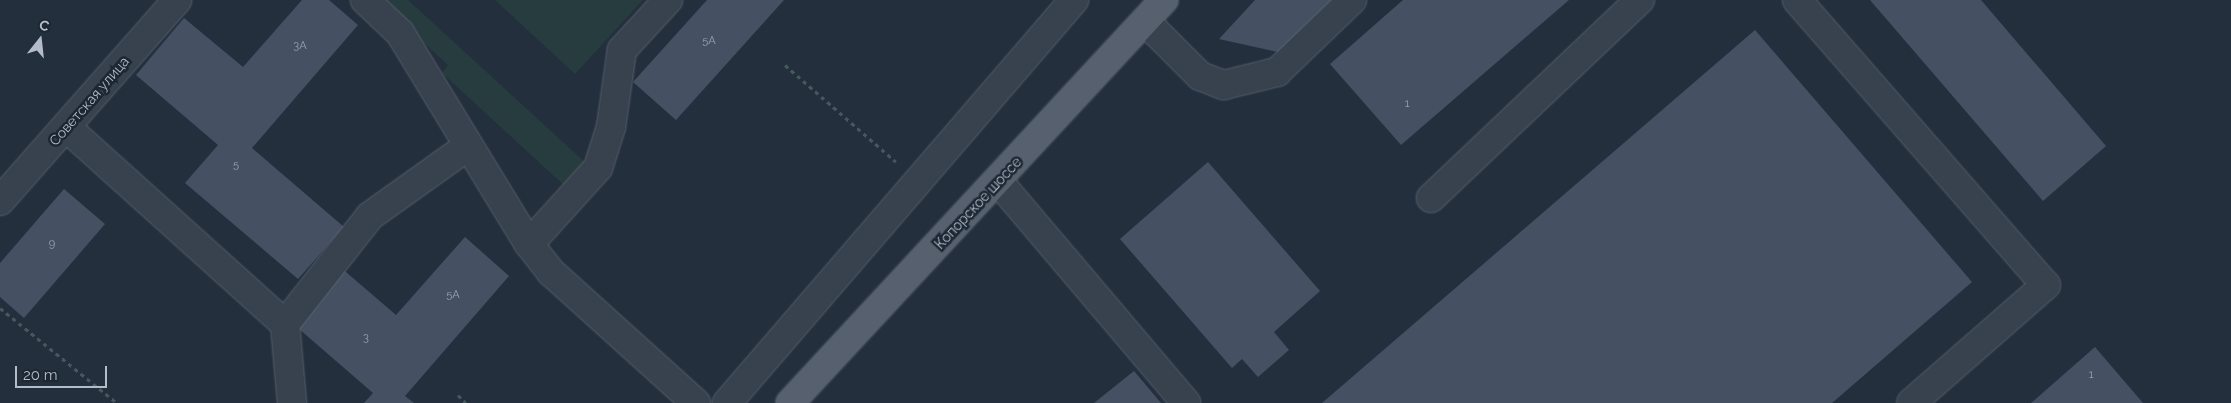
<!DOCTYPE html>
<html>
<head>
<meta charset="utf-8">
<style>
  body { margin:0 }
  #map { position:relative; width:2231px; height:403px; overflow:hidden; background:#242f3e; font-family:Raleway,sans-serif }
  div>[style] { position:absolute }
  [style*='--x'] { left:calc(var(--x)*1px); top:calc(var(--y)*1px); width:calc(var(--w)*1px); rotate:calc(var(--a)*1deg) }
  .green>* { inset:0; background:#263c3f }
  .building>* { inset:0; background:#455162 }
  .path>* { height:3px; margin-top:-1.5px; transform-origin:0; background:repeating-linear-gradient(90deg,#44595c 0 4px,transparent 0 8px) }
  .roads { filter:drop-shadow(0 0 1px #565f6c) drop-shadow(0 0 1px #565f6c) }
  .minor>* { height:28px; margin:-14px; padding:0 14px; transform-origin:14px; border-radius:14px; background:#38414e }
  .major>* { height:28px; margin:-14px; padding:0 14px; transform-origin:14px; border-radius:14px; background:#56606e }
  span { translate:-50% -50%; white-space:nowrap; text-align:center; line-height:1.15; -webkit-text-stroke:5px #1d2633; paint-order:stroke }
  .number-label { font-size:11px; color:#98a1af }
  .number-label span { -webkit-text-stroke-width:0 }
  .street-label { font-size:14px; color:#b4bcc9 }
  .north { position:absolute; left:15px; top:15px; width:50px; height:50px; -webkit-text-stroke:4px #1d2633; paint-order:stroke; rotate:16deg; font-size:14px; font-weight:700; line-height:20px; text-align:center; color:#b4bcc9 }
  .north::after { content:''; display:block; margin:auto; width:18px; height:22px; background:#b4bcc9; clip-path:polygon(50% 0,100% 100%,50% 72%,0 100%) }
  .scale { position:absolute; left:15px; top:366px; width:92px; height:22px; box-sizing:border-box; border:2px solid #b4bcc9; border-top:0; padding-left:6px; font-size:15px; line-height:18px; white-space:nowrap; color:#b4bcc9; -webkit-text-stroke:4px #1d2633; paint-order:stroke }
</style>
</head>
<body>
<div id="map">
  <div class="green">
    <div style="clip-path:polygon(377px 0,408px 0,588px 165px,567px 188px,442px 73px,448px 65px)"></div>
    <div style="clip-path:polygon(495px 0,643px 0,575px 74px)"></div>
  </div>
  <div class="building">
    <div style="clip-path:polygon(302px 0,329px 0,358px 25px,252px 148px,344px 227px,298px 279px,185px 183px,218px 145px,136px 75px,184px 18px,243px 67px)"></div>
    <div style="clip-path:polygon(707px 0,784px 0,676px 120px,633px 82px)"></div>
    <div style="clip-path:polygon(1255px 0,1332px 0,1333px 1px,1278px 52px,1219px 39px)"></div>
    <div style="clip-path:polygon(1403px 0,1569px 0,1401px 145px,1330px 64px)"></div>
    <div style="clip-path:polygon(1870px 0,1981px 0,2106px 146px,2043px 201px)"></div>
    <div style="clip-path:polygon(1755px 30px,1972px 282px,1832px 403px,1322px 403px)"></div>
    <div style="clip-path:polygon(1208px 162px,1320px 291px,1274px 332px,1289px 350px,1258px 377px,1242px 359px,1232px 368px,1120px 239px)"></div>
    <div style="clip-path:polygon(64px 189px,105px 224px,24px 318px,0 297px,0 263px)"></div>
    <div style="clip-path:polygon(465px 237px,509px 276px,405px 396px,414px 403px,364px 403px,373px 393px,291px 322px,339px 266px,396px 315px)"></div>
    <div style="clip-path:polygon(2095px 347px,2143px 403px,2031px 403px)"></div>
    <div style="clip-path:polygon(1134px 371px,1161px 403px,1094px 403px)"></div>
  </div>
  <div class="path">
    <div style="--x:785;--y:65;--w:147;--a:41.1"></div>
    <div style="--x:0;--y:308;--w:151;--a:39.1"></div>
    <div style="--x:458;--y:395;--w:11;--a:45"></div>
  </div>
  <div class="roads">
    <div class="minor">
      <div style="--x:365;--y:0;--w:48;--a:43.3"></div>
      <div style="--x:400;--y:33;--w:247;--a:58.6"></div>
      <div style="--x:529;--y:244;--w:37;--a:52"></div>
      <div style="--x:552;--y:273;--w:194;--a:42.1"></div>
      <div style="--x:1797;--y:0;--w:378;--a:48.9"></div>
      <div style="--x:2046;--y:285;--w:179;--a:138.8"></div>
      <div style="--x:1145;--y:21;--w:78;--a:45"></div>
      <div style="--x:1200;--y:76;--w:26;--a:21"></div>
      <div style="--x:1224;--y:85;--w:55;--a:-13.8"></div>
      <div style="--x:1277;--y:72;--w:104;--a:-43.8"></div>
      <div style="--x:66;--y:127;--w:295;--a:42"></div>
      <div style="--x:285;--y:324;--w:79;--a:84.9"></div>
      <div style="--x:998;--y:181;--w:291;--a:49.7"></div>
      <div style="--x:1431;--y:198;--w:288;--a:-43.5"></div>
      <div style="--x:0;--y:201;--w:268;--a:-48.6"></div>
      <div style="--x:529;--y:244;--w:103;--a:-47.8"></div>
      <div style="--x:598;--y:168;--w:43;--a:-72.4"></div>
      <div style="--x:611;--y:127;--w:78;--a:-81.9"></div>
      <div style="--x:622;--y:50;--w:68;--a:-47.4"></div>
      <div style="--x:285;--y:324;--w:137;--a:-51.8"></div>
      <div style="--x:370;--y:216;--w:120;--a:-35.5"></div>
      <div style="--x:727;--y:403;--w:532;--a:-49.27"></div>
    </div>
    <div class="major">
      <div style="--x:790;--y:403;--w:550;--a:-47.14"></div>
    </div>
  </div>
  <div class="number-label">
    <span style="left:709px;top:41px">5А</span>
    <span style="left:300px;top:46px">3А</span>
    <span style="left:1407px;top:104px">1</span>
    <span style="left:236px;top:165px">5</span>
    <span style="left:52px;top:244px">9</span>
    <span style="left:453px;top:295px">5А</span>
    <span style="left:366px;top:338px">3</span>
    <span style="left:2091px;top:375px">1</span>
  </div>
  <div class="street-label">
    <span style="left:89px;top:101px;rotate:-49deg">Советская улица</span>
    <span style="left:978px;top:203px;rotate:-47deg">Копорское шоссе</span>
  </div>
  <div class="north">С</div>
  <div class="scale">20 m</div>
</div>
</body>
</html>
